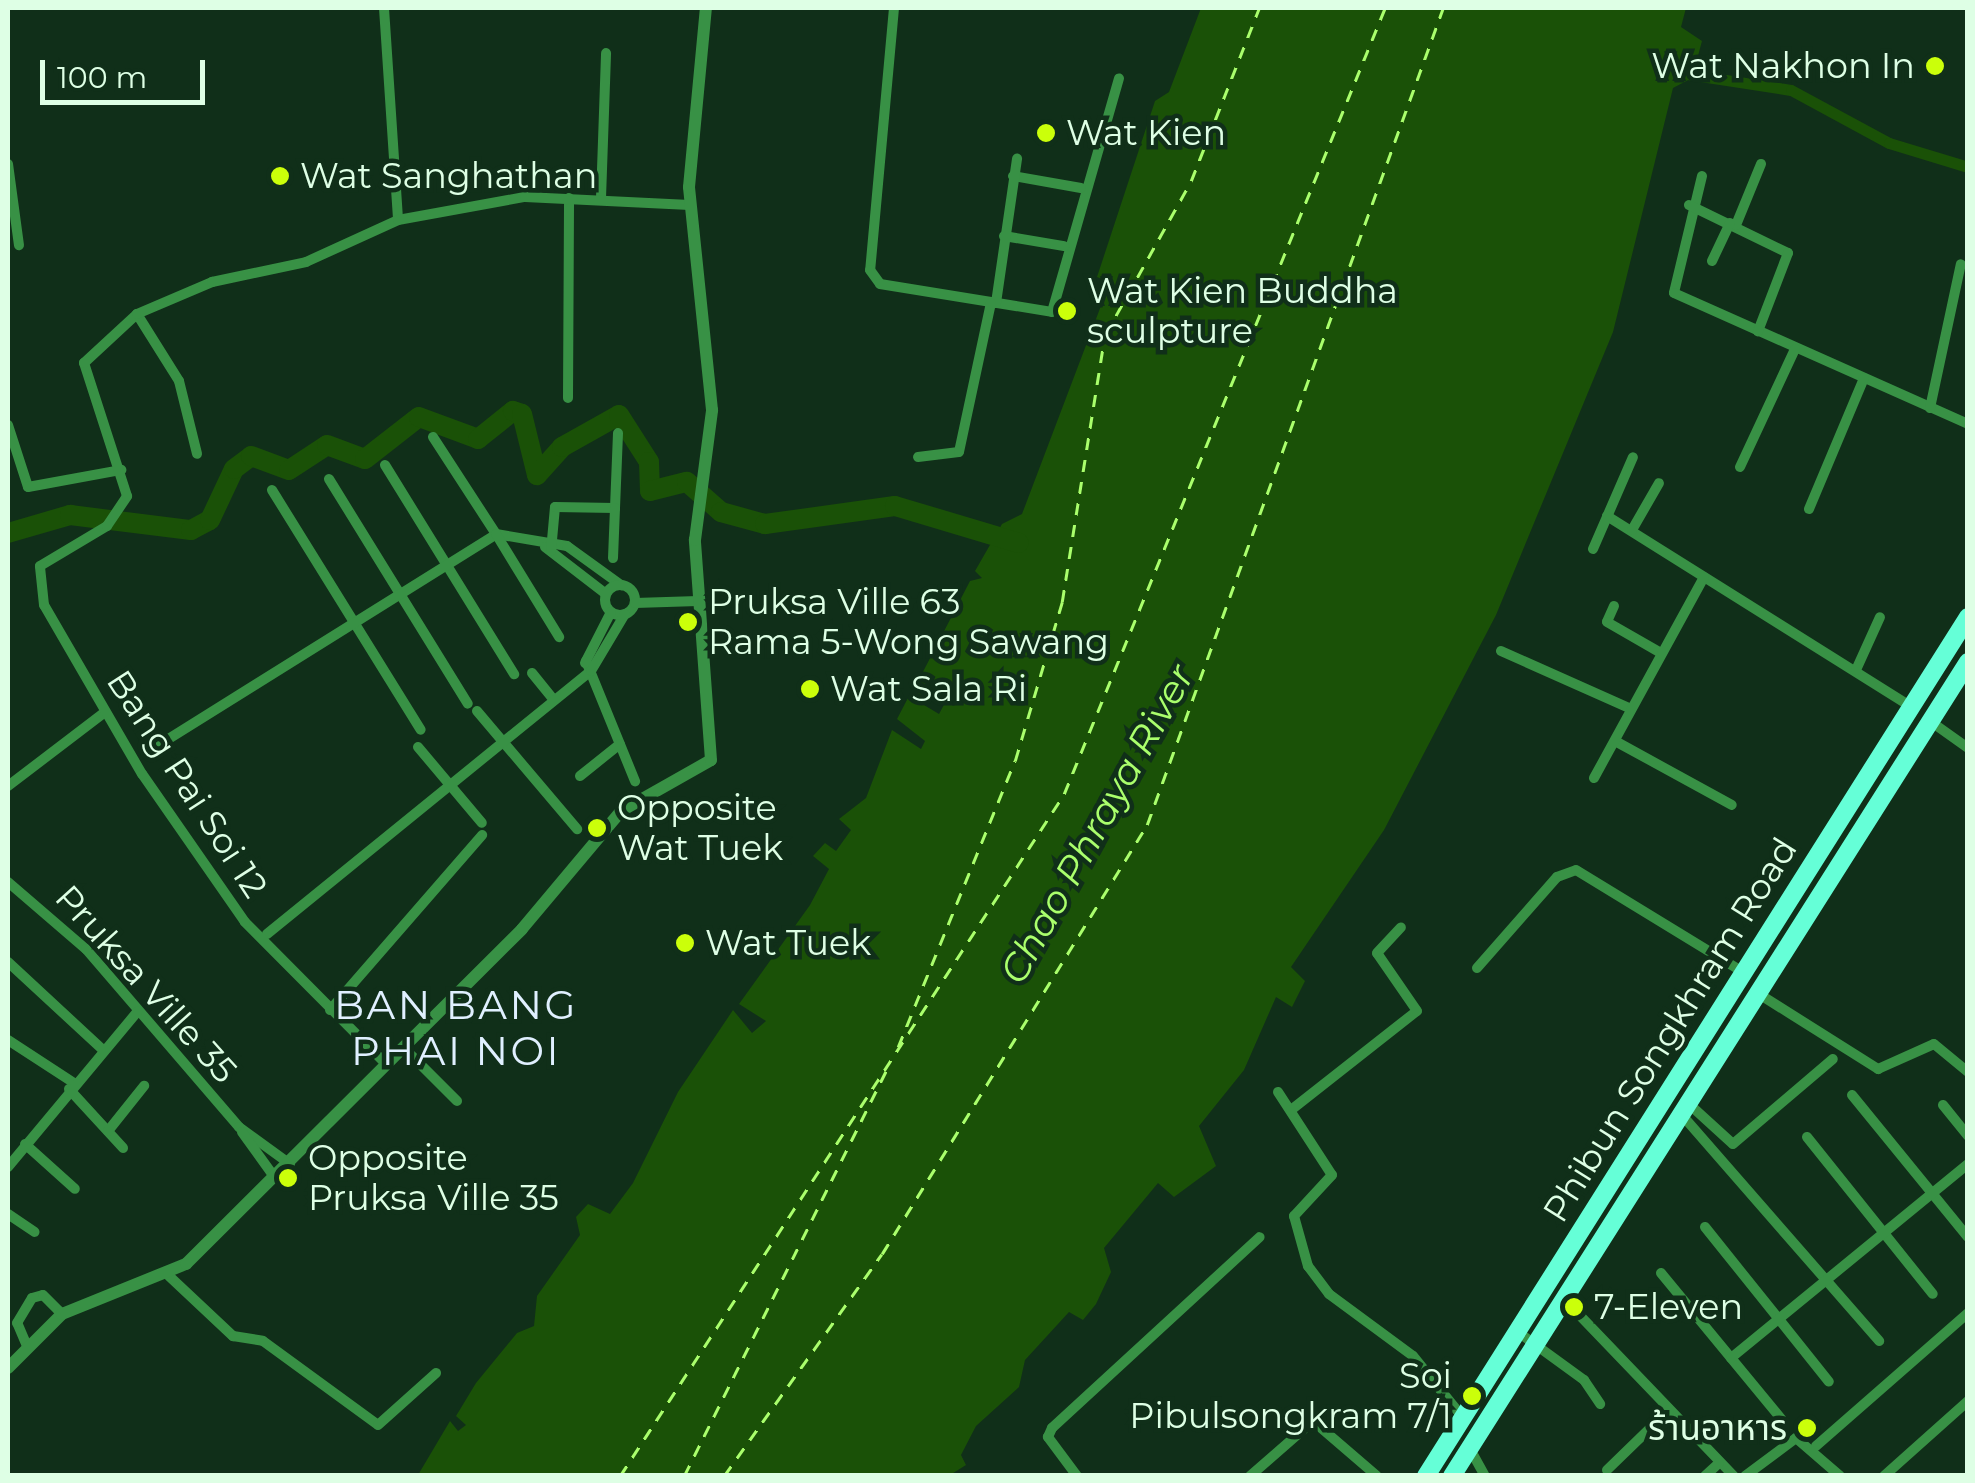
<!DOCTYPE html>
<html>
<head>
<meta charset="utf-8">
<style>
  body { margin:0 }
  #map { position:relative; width:1975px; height:1483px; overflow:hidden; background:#102f19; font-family:Montserrat,"Noto Sans Thai",sans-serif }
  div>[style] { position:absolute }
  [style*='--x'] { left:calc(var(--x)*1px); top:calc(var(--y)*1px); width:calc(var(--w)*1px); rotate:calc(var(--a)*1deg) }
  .water>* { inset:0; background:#1a5107 }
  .canal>* { height:11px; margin:-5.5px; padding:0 5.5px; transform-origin:5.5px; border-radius:5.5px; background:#1a5107 }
  .river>* { height:20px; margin:-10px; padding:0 10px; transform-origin:10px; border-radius:10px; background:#1a5107 }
  .ferry>* { height:2.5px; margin-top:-1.25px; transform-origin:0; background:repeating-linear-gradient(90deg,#aaff6c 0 12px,transparent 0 22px) }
  .minor>* { height:10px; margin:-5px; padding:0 5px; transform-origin:5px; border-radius:5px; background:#389145 }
  .minor>.ring { margin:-5px; padding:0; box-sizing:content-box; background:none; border:10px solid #389145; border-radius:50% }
  .tertiary>* { height:12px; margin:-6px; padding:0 6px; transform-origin:6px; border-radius:6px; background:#389145 }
  .primary>* { height:18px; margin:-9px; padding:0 9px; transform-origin:9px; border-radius:9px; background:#65ffd7 }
  .dots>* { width:28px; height:28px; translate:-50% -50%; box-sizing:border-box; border:5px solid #102f19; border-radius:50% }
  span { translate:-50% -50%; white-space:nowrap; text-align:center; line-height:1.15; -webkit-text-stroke:9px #102f19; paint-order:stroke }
  .poi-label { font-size:35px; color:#deffe5 }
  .right { translate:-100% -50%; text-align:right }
  .left { translate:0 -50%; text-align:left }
  .street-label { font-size:35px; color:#deffe5 }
  .water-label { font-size:38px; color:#aaff6c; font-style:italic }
  .quarter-label { font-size:40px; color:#e0f0ff; letter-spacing:2.5px }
  .frame { position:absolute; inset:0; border:10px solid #deffe5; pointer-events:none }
  .scale { position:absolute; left:40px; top:60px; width:165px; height:45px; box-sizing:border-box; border:5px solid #deffe5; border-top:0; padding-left:12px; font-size:30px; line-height:35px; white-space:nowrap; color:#deffe5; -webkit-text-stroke:8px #102f19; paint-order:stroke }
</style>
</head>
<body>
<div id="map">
  <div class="water">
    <div style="clip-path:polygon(1201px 8px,1686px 8px,1681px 27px,1702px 41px,1692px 78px,1673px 88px,1613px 332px,1496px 615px,1384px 830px,1291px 967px,1305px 981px,1292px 1007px,1276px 997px,1244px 1070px,1199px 1126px,1216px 1166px,1174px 1197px,1158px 1183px,1104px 1248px,1111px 1272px,1096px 1304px,1083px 1320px,1069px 1312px,1025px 1360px,1019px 1387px,976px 1426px,961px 1455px,966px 1465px,950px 1475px,418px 1475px,450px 1421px,458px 1431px,466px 1425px,456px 1416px,476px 1383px,517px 1333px,534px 1326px,537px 1296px,580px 1235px,576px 1217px,588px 1204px,610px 1214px,633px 1183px,678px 1092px,733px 1010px,752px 1033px,766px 1021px,739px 1004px,810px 905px,829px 869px,813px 856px,825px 843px,836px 851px,851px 830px,839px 819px,866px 798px,892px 730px,921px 749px,925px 741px,897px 719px,909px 696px,939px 714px,946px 701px,912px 693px,970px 581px,982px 578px,975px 571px,1002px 524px,1022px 514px,1110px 282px,1097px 277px,1155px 101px,1169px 92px)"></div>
  </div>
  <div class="canal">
    <div style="--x:1681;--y:73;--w:111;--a:8.8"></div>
    <div style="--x:1791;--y:90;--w:111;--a:28.4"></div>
    <div style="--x:1889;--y:143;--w:83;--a:16.9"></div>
  </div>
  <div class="river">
    <div style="--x:8;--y:533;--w:65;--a:-16.2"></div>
    <div style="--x:70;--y:515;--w:122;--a:7.1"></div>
    <div style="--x:191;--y:530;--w:21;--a:-28"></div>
    <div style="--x:210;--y:520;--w:56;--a:-64.8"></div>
    <div style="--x:234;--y:469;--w:21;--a:-37"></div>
    <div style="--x:251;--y:456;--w:40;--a:20.2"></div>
    <div style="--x:289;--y:470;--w:45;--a:-33.3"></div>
    <div style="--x:327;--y:445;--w:40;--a:20.2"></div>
    <div style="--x:365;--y:459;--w:68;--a:-37.9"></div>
    <div style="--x:419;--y:417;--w:63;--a:20.4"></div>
    <div style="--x:478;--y:439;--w:45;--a:-38.7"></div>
    <div style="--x:513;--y:411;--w:9;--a:18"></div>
    <div style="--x:522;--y:414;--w:63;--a:76.2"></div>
    <div style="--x:537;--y:475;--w:38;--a:-48"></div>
    <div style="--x:562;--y:447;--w:65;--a:-29.3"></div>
    <div style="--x:619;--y:415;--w:56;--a:57.4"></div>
    <div style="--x:649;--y:462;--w:29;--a:88"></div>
    <div style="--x:650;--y:491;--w:38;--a:-14"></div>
    <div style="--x:687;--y:482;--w:45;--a:41.4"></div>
    <div style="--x:721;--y:512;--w:46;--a:15.3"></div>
    <div style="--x:765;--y:524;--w:131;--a:-7.9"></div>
    <div style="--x:895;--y:506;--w:129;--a:16.6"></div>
  </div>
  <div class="ferry">
    <div style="--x:898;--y:1047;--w:309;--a:-67.8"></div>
    <div style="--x:1015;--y:761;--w:166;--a:-73.5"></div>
    <div style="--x:1062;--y:602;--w:270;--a:-80.9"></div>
    <div style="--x:1105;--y:335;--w:176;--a:-60.8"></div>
    <div style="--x:1191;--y:181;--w:186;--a:-68.5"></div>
    <div style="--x:620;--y:1476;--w:814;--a:-56.93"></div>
    <div style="--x:1064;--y:794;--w:849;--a:-67.79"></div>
    <div style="--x:684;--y:1476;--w:456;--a:-63.5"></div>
    <div style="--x:724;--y:1476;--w:272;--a:-54.6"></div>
    <div style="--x:882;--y:1254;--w:504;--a:-58.3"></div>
    <div style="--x:1147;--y:825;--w:869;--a:-70.08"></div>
  </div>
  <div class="minor">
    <div style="--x:384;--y:8;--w:212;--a:86.2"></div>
    <div style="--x:894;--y:8;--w:263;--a:95.2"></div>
    <div style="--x:870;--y:270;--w:17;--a:54"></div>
    <div style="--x:880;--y:284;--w:174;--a:9.2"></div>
    <div style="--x:1052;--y:312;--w:243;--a:-74"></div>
    <div style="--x:8;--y:164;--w:82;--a:82.3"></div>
    <div style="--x:1013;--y:176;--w:69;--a:10"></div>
    <div style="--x:1702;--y:176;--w:120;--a:103.5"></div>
    <div style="--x:1674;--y:293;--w:322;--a:24"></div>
    <div style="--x:601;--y:198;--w:145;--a:-88"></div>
    <div style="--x:1689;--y:205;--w:110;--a:25.9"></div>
    <div style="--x:1788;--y:253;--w:84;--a:111"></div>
    <div style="--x:1736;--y:225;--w:66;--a:-67.7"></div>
    <div style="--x:1004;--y:236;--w:61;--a:9.5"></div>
    <div style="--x:1712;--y:261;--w:42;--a:-64.7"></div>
    <div style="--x:996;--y:303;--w:146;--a:-81.7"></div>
    <div style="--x:137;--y:314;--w:79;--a:57.9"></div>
    <div style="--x:179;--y:381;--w:75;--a:76.1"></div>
    <div style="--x:568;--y:398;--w:200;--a:-89.7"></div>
    <div style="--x:1930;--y:408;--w:147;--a:-77.9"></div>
    <div style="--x:8;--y:425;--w:65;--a:72.1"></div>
    <div style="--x:28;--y:487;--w:95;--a:-10.4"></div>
    <div style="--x:433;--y:437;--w:116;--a:57"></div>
    <div style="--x:496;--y:534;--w:72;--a:9.6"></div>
    <div style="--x:567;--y:546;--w:67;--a:35.8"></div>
    <div style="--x:918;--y:457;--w:41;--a:-7"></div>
    <div style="--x:959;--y:452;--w:152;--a:-77.9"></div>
    <div style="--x:385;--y:465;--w:246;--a:58.3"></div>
    <div style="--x:1740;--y:467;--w:130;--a:-65"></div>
    <div style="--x:329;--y:479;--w:264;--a:58.3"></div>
    <div style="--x:272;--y:490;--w:282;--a:58.2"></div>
    <div style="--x:1809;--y:509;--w:142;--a:-67.2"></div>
    <div style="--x:1607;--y:516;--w:360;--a:32.1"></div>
    <div style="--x:1632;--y:530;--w:54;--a:-60.1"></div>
    <div style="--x:545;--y:547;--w:77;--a:37.6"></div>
    <div style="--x:1593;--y:549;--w:100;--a:-66.5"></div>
    <div style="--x:551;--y:551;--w:44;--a:-84.8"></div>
    <div style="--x:555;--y:507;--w:60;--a:1"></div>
    <div style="--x:615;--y:508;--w:75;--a:-87.7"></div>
    <div style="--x:613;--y:558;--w:50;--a:-87.7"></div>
    <div class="ring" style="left:605px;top:585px;width:20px;height:20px"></div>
    <div style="--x:635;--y:603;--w:63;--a:-1.8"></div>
    <div style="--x:1614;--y:606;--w:17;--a:114"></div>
    <div style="--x:1607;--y:622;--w:62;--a:29.9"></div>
    <div style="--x:1501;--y:651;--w:142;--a:24"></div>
    <div style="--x:586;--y:661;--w:130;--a:67.8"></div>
    <div style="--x:585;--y:663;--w:57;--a:-63"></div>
    <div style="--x:1856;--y:670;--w:58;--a:-65.6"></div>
    <div style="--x:532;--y:673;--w:33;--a:51"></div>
    <div style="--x:477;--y:711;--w:155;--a:49.7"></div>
    <div style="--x:1930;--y:721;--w:47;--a:35.4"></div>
    <div style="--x:1615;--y:741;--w:133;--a:28.7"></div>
    <div style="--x:418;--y:747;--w:99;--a:49.9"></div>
    <div style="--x:146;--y:753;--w:413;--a:-32"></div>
    <div style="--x:496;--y:534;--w:121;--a:58.5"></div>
    <div style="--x:580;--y:776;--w:51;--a:-38.7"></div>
    <div style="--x:1594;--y:778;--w:229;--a:-61.3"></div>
    <div style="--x:8;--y:786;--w:122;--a:-37.3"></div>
    <div style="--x:8;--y:882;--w:103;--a:40.7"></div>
    <div style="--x:86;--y:949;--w:235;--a:49.3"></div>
    <div style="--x:239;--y:1127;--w:63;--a:36"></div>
    <div style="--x:267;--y:934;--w:417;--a:-39.1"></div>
    <div style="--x:591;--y:671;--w:66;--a:-59.2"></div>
    <div style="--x:8;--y:962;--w:129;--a:42.8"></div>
    <div style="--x:1477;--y:968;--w:121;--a:-48.7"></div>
    <div style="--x:1557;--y:877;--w:20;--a:-20"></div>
    <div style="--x:1576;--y:870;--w:198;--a:31.4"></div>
    <div style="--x:1759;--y:994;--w:141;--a:32.2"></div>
    <div style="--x:1878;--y:1069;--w:61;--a:-24.1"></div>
    <div style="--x:1934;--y:1044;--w:44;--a:39.5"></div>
    <div style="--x:330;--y:1010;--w:232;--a:-49"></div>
    <div style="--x:8;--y:1040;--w:79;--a:33.1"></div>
    <div style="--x:404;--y:1048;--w:75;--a:45"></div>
    <div style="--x:387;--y:1065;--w:202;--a:-134.8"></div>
    <div style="--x:245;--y:922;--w:180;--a:-124.8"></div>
    <div style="--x:142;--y:774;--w:195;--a:-120.1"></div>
    <div style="--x:44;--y:605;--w:39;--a:-96"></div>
    <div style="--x:40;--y:566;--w:78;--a:-30.8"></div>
    <div style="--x:107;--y:526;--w:36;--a:-56"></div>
    <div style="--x:127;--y:496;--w:140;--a:-107.9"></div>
    <div style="--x:84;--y:363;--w:72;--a:-42.8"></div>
    <div style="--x:137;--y:314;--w:82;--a:-23.1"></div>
    <div style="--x:212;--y:282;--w:96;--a:-12"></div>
    <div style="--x:306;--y:262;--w:101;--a:-24.5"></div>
    <div style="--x:398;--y:220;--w:129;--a:-10.3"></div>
    <div style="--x:525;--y:197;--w:165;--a:2.8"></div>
    <div style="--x:69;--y:1089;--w:80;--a:47.5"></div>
    <div style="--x:1278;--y:1092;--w:99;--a:57"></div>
    <div style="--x:1332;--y:1175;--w:56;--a:132.8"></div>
    <div style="--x:1294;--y:1216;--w:52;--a:74.4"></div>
    <div style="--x:1308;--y:1266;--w:35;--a:53"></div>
    <div style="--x:1329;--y:1294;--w:104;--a:36.4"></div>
    <div style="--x:1413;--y:1356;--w:81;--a:51"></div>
    <div style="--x:1852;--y:1095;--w:183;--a:50.8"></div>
    <div style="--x:1689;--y:1104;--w:59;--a:42.3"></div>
    <div style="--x:1733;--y:1144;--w:131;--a:-40.4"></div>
    <div style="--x:1943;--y:1105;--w:40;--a:51"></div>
    <div style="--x:1291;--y:1110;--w:160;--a:-38.2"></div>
    <div style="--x:1417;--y:1011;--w:70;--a:-124.6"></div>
    <div style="--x:1377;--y:953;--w:35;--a:-47"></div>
    <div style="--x:1682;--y:1115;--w:300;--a:48.9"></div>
    <div style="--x:108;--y:1131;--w:58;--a:-51.3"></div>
    <div style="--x:242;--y:1132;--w:57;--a:54.3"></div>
    <div style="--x:1807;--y:1137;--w:201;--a:51.3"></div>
    <div style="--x:25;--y:1144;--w:67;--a:42"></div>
    <div style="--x:8;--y:1167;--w:202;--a:-50.2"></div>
    <div style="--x:8;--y:1214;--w:32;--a:34"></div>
    <div style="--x:1705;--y:1227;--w:198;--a:51.3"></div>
    <div style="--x:1661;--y:1273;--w:190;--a:50.5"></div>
    <div style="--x:169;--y:1276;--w:88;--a:43.2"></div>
    <div style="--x:233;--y:1336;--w:30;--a:9"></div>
    <div style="--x:263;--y:1341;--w:142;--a:36.1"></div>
    <div style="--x:378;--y:1425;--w:78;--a:-41.9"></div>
    <div style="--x:1565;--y:1300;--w:244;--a:46.2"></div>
    <div style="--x:1518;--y:1332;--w:82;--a:36"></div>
    <div style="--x:1584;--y:1380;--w:29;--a:56"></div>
    <div style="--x:27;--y:1346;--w:25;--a:-113"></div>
    <div style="--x:17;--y:1323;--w:29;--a:-59"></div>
    <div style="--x:32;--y:1298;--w:11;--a:-15"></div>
    <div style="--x:43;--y:1295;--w:27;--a:45"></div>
    <div style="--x:1731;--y:1358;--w:306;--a:-39.3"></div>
    <div style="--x:1816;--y:1446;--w:202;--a:-41.2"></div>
    <div style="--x:1470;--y:1449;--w:31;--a:61"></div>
    <div style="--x:1607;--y:1470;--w:86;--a:-44.1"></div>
    <div style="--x:1077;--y:1476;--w:49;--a:-126.6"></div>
    <div style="--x:1048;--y:1437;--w:10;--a:-66"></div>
    <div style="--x:1052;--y:1428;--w:282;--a:-42.6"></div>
    <div style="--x:1250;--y:1476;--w:84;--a:-41.1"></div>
    <div style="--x:1313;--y:1421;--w:84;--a:40.7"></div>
    <div style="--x:1705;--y:1476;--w:19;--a:-43"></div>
    <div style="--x:1745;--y:1476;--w:64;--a:-36.7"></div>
    <div style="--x:1796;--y:1438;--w:58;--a:40.8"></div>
    <div style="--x:1884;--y:1476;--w:113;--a:-41.8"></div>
  </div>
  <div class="tertiary">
    <div style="--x:8;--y:1368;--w:76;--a:-45"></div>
    <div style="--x:62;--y:1314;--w:134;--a:-22"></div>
    <div style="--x:186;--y:1264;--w:474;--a:-44.9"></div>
    <div style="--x:522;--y:929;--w:154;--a:-50"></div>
    <div style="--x:621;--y:811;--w:103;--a:-29.5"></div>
    <div style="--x:711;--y:760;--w:221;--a:-94.2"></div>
    <div style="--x:695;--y:540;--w:131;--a:-82.5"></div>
    <div style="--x:712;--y:410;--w:224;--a:-95.9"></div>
    <div style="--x:689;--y:187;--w:180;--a:-84.6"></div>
  </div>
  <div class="primary">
    <div style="--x:1426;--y:1476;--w:1016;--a:-57.75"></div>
    <div style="--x:1452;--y:1476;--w:964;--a:-57.63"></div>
  </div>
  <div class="dots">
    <div style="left:1935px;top:66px;background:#cbff0a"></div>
    <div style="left:1046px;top:133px;background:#cbff0a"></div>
    <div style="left:280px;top:176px;background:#cbff0a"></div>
    <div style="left:1067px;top:311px;background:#cbff0a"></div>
    <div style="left:688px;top:622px;background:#cbff0a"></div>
    <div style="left:810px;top:689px;background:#cbff0a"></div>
    <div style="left:597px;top:828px;background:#cbff0a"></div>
    <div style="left:685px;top:943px;background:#cbff0a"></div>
    <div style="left:288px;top:1178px;background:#cbff0a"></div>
    <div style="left:1574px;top:1307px;background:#cbff0a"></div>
    <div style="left:1472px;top:1396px;background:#cbff0a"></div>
    <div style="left:1807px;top:1428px;background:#cbff0a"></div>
  </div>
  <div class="poi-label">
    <span class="right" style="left:1915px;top:66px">Wat Nakhon In</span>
    <span class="left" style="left:1066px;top:133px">Wat Kien</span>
    <span class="left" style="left:300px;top:176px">Wat Sanghathan</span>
    <span class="left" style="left:1087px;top:311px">Wat Kien Buddha<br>sculpture</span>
    <span class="left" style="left:708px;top:622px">Pruksa Ville 63<br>Rama 5-Wong Sawang</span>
    <span class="left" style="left:830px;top:689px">Wat Sala Ri</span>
    <span class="left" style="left:617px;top:828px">Opposite<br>Wat Tuek</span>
    <span class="left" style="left:705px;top:943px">Wat Tuek</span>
    <span class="left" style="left:308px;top:1178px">Opposite<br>Pruksa Ville 35</span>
    <span class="left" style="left:1594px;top:1307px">7-Eleven</span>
    <span class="right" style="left:1452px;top:1396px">Soi<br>Pibulsongkram 7/1</span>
    <span class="right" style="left:1787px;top:1428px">ร้านอาหาร</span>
  </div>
  <div class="street-label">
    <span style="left:187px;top:784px;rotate:57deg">Bang Pai Soi 12</span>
    <span style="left:146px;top:984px;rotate:48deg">Pruksa Ville 35</span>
    <span style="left:1670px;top:1030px;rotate:-58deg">Phibun Songkhram Road</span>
  </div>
  <div class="water-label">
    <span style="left:1097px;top:824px;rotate:-61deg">Chao Phraya River</span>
  </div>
  <div class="quarter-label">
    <span style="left:456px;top:1028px">BAN BANG<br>PHAI NOI</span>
  </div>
  <div class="frame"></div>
  <div class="scale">100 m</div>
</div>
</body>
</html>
